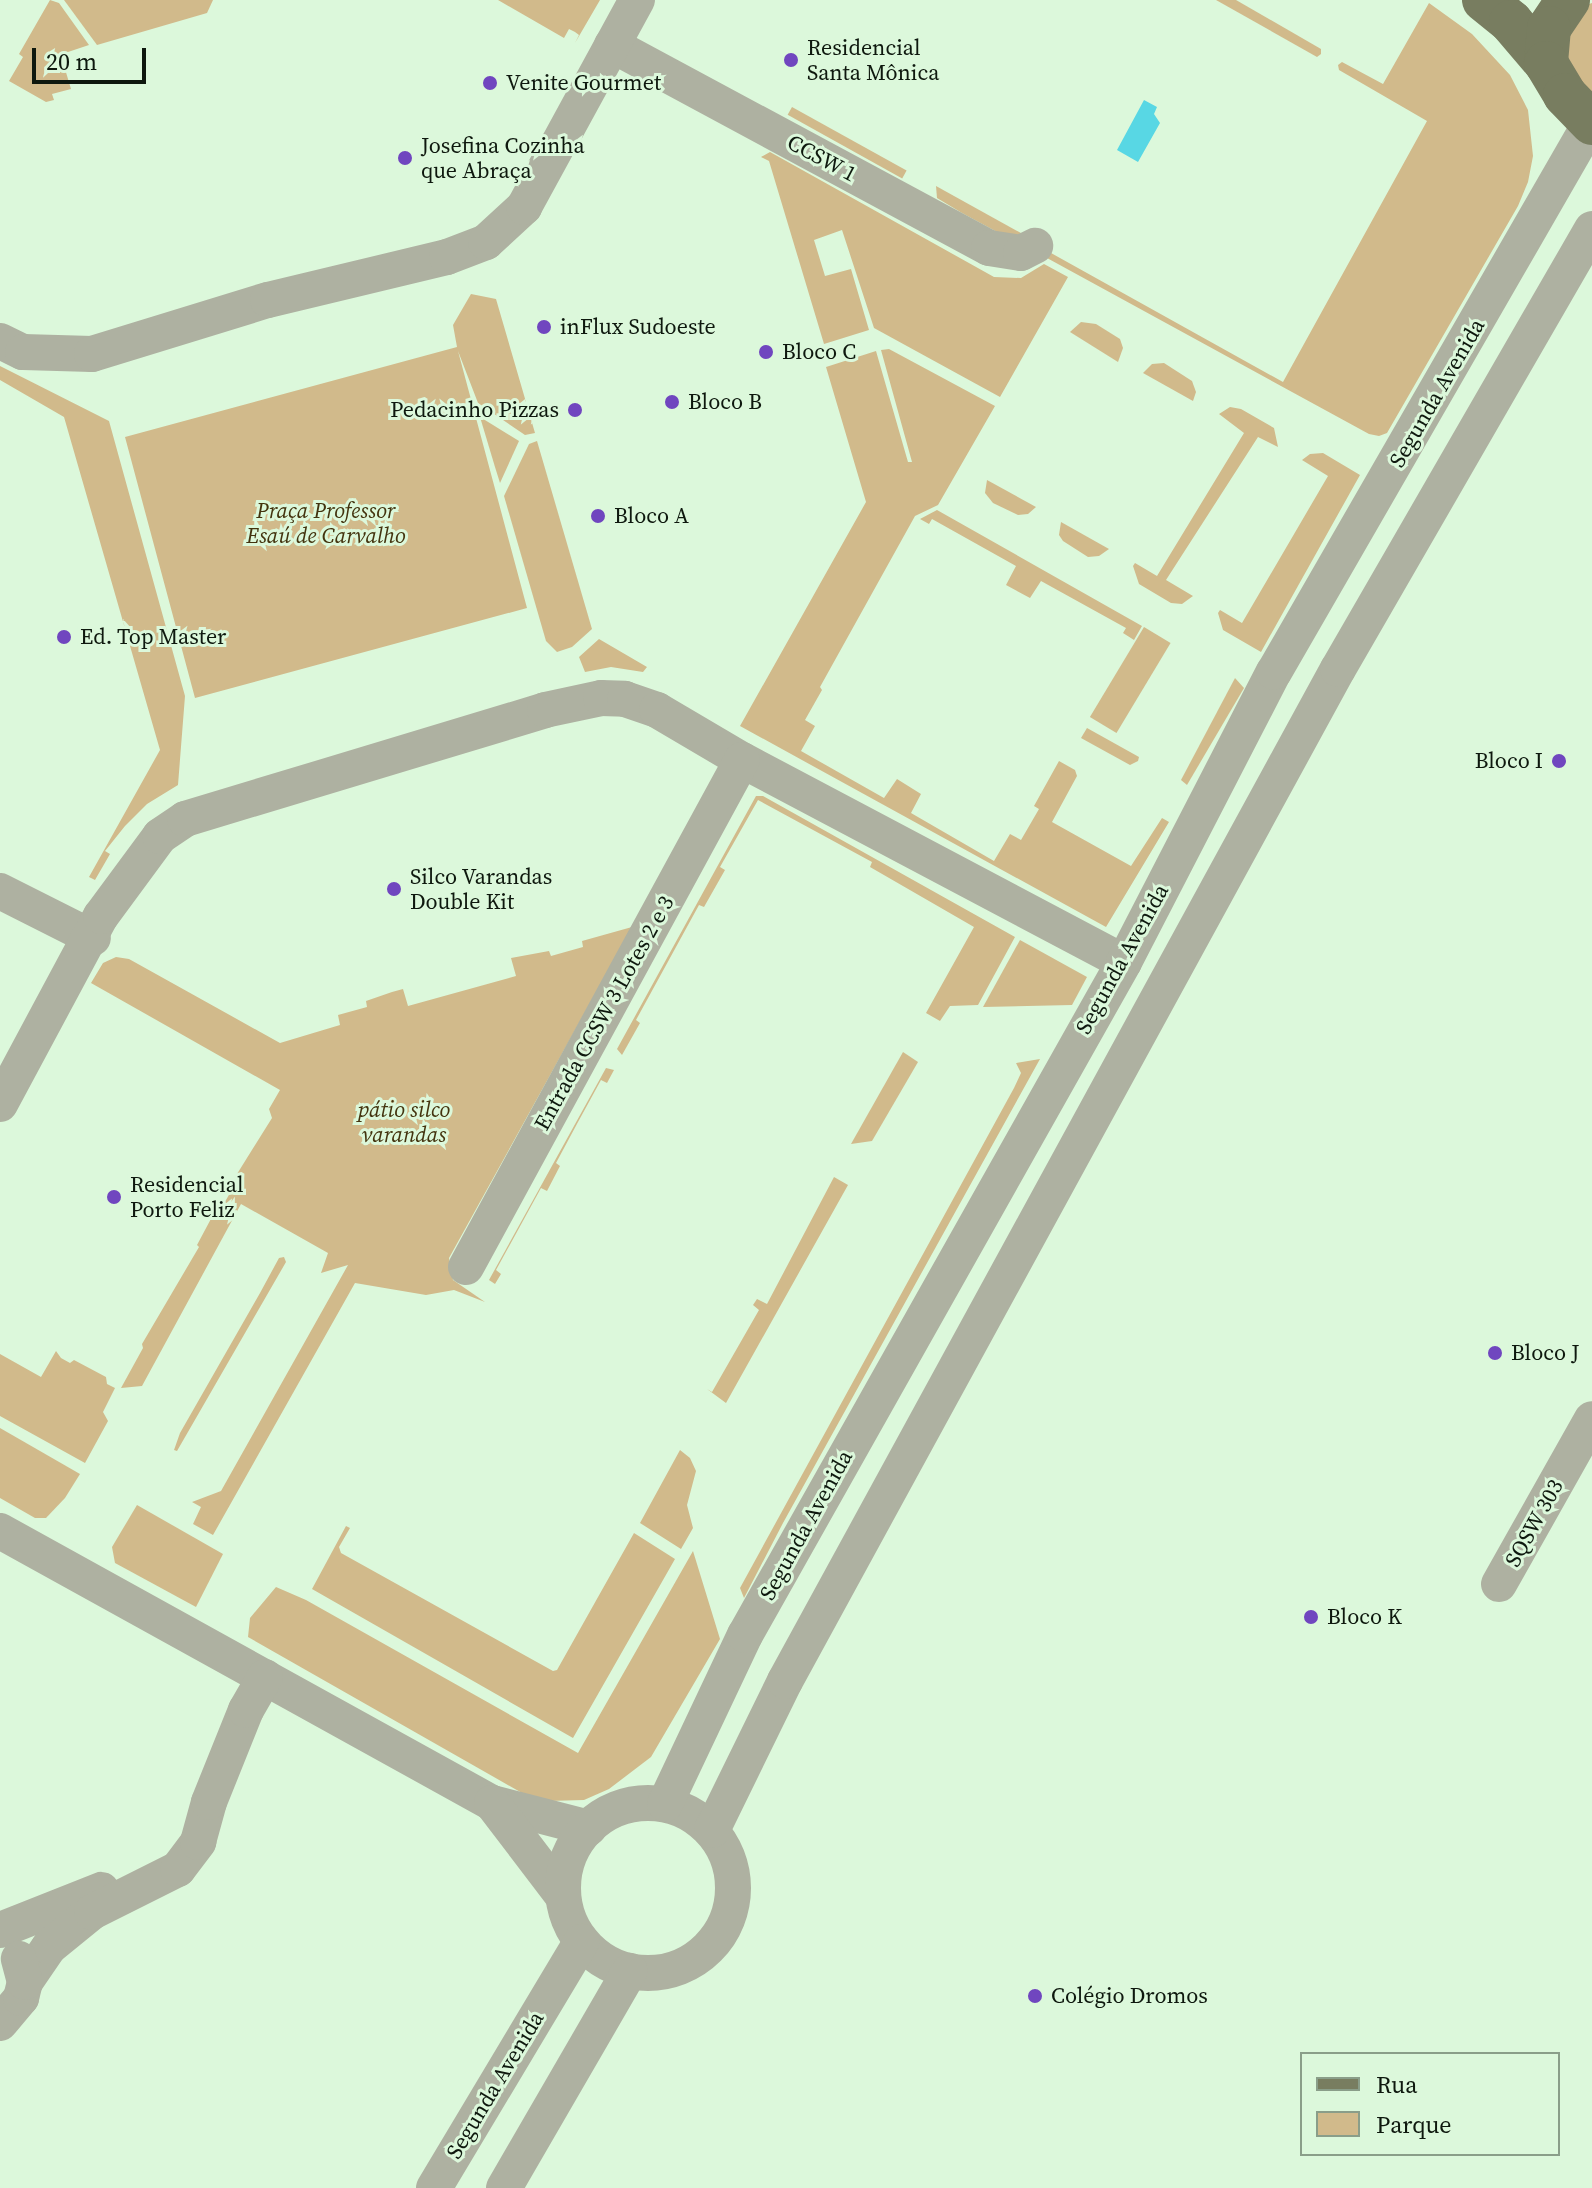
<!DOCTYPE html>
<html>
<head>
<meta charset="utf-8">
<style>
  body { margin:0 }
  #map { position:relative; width:1592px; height:2188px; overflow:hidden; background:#dcf8db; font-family:"Source Serif 4",serif }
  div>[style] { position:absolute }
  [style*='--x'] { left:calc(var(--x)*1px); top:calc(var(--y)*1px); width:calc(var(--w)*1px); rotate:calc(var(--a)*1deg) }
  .green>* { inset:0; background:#d1ba8b; transform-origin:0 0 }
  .water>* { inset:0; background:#58d7e4 }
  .minor>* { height:36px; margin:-18px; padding:0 18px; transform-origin:18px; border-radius:18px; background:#aeb1a1 }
  .minor>.ring { margin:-18px; padding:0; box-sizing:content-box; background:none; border:36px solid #aeb1a1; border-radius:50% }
  .major>* { height:44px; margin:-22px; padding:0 22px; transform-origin:22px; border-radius:22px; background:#787d60 }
  .dots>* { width:22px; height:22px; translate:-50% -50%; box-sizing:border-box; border:4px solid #dcf8db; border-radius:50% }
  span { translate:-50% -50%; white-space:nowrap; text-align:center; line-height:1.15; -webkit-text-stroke:6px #dcf8db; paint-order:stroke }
  .poi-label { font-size:22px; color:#0e180e }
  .left { translate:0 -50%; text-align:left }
  .right { translate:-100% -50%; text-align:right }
  .street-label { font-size:22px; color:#0e180e }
  .park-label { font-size:22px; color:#43330e; font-style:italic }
  .legend { position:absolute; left:1300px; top:2052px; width:260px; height:104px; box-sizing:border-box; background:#dcf8db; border:2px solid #8a9e89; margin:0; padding:10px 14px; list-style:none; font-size:24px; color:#0e180e }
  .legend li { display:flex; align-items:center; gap:16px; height:40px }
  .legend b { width:40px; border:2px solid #8a9e89 }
  .scale { position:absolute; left:32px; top:48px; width:114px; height:36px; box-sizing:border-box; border:4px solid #0e180e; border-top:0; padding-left:10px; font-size:24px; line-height:28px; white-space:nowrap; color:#0e180e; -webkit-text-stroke:6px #dcf8db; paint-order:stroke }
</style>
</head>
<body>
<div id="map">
  <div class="green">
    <div style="clip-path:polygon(50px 0,59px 3px,89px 45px,59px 55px,55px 64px,65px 69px,71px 89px,52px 94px,54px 100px,46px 102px,9px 81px,23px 57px,19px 54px)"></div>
    <div style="clip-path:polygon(64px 0,213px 0,207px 13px,97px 45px)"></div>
    <div style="clip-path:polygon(498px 0,600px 0,575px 43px,579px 35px,575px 32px,569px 29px,564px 38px)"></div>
    <div style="clip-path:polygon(1216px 0,1236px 0,1321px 49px,1321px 54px,1317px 57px)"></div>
    <div style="clip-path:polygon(1429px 3px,1472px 34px,1510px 75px,1528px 110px,1533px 156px,1528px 182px,1518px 206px,1387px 433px,1379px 436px,1369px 434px,1047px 258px,1051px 253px,1283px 382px,1427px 121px,1339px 70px,1338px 65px,1342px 62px,1383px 84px)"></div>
    <div style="clip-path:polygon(1592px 3px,1592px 105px,1560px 44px,1586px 5px)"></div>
    <div style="left:792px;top:107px;width:131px;height:9px;rotate:29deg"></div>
    <div style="clip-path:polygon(770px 152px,994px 277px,1021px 278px,1044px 264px,1068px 277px,1000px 397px,874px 328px,842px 230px,814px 240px,825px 276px,851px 269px,869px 330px,824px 344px,769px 161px,761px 157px)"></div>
    <div style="clip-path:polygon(936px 186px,1028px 237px,1012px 240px,962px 213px,937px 198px)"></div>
    <div style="clip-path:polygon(471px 294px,496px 299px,535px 433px,525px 435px,478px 403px,458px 351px,527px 608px,195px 698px,125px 437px,457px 347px,453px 325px)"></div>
    <div style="clip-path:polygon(1081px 322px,1096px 324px,1120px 339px,1123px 348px,1118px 362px,1070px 332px)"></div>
    <div style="clip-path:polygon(889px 349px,995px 406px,938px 505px,915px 516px,820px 687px,822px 690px,805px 720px,815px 726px,801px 751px,884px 798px,897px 779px,921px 794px,911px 813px,994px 861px,1010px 834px,1021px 840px,1039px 809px,1034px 806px,1059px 761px,1075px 770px,1077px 776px,1052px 822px,1131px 866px,1162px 818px,1169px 822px,1106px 927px,740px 726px,866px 502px,826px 367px,876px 351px,908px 462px,912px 462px,881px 350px)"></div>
    <div style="clip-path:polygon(1164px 363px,1192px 381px,1196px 392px,1193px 401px,1143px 373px,1152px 364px)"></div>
    <div style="clip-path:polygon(0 366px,109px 421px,185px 696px,178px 785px,147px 804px,125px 826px,105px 851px,110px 854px,95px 880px,89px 877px,160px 750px,64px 417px,0 380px)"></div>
    <div style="clip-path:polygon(1230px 407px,1241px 409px,1274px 428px,1278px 447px,1258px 437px,1166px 580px,1193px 596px,1182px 604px,1171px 603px,1139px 584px,1133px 566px,1135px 563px,1157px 576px,1244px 433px,1219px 414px)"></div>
    <div style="clip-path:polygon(480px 417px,519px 441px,500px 483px,495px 467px)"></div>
    <div style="clip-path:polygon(537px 441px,592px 629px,572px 647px,557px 652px,546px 641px,504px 496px,529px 444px)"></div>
    <div style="clip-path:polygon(1323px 453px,1360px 475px,1261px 652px,1223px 630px,1218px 613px,1220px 610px,1242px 623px,1328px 476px,1302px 460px,1310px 454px)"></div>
    <div style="clip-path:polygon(987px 480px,1036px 507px,1028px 514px,1018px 515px,993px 503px,985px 493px)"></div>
    <div style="clip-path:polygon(937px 510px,1142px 626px,1134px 640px,1123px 633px,1126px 628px,1041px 581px,1030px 598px,1006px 585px,1016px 566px,932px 519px,929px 524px,920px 519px)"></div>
    <div style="clip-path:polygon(1061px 522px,1109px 549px,1099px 556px,1088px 557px,1063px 541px,1059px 535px)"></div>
    <div style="left:1144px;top:627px;width:31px;height:105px;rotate:31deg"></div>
    <div style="clip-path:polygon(599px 639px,647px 667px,643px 672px,611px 667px,585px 672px,579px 657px)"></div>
    <div style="clip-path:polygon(1235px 678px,1244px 688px,1187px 785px,1181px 780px)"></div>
    <div style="clip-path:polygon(1087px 728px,1139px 757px,1138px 761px,1130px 765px,1081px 738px)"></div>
    <div style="clip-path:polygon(756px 796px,763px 796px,1015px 937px,978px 1005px,950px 1006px,940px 1021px,926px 1013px,974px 927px,870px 867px,872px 862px,758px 800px,720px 867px,725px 870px,704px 907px,699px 905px,636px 1020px,640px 1023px,622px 1055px,617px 1049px)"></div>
    <div style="clip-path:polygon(632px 927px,449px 1258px,453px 1280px,485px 1302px,454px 1290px,426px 1295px,355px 1283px,213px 1535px,193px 1524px,201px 1507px,192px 1502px,221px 1491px,348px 1265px,321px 1273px,328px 1253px,241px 1204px,142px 1386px,121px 1388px,143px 1348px,142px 1344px,199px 1247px,197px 1245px,213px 1215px,218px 1214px,238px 1179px,237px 1174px,272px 1118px,269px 1109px,280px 1090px,91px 983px,103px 963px,116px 957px,129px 959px,280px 1043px,340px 1025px,338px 1015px,367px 1007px,366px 1001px,392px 992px,403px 989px,408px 1006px,516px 976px,511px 958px,549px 951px,551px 956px,583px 947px,582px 941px)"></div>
    <div style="clip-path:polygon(1020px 940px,1087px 977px,1072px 1005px,983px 1007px)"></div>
    <div style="clip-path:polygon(903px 1052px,918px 1062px,872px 1141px,851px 1144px)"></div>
    <div style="clip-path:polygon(1040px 1059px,783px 1523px,744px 1598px,740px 1588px,1014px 1088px,1021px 1073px,1016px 1063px)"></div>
    <div style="clip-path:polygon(606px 1068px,614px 1070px,607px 1083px,601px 1080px,578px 1122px,556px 1163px,560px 1166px,547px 1191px,541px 1188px,496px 1270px,501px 1274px,495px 1284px,489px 1280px)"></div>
    <div style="clip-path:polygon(834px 1177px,848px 1185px,726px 1403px,707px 1389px,712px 1392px,759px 1310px,753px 1305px,757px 1299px,767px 1304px)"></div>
    <div style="clip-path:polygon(284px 1257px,286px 1262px,177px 1451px,174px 1450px,180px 1433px,260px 1293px,279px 1258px)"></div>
    <div style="clip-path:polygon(56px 1351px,61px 1358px,70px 1363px,74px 1360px,106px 1377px,107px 1384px,115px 1388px,103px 1412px,108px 1421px,85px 1463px,0 1416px,0 1354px,41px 1377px)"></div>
    <div style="clip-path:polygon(0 1428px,80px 1474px,65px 1498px,46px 1518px,35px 1518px,0 1498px)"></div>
    <div style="clip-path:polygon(680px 1450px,690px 1458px,696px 1471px,687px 1505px,693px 1528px,681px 1549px,640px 1523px)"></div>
    <div style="clip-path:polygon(137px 1505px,223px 1554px,196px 1607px,115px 1563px,112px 1547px)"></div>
    <div style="clip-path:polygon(346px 1526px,350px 1528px,339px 1547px,341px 1553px,553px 1671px,557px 1670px,634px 1533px,675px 1559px,573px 1738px,312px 1589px)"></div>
    <div style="clip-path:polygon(693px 1551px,720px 1639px,651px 1757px,609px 1789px,584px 1800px,547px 1801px,522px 1793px,248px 1637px,250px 1618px,276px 1587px,306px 1600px,578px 1753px)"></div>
  </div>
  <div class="water">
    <div style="clip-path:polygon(1144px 100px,1157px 107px,1154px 114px,1160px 123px,1138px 162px,1117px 150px)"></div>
  </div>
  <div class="minor">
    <div style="--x:612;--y:45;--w:428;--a:28.3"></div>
    <div style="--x:989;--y:248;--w:32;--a:9"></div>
    <div style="--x:1021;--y:253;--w:16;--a:-27"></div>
    <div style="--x:0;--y:341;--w:25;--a:26"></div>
    <div style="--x:23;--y:352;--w:69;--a:1.7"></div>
    <div style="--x:92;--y:354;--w:184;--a:-17.1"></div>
    <div style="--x:268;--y:300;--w:184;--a:-13.5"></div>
    <div style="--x:447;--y:257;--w:42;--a:-21"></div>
    <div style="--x:486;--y:242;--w:52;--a:-42.6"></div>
    <div style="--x:524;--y:207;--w:236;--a:-61.4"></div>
    <div style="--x:0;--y:891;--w:104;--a:26.8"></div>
    <div style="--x:0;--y:1104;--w:213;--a:-61.8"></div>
    <div style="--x:101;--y:916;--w:99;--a:-53.6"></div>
    <div style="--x:160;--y:836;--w:30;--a:-34"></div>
    <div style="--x:185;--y:819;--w:376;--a:-16.8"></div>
    <div style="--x:545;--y:710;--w:57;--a:-12.1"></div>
    <div style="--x:601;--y:698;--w:24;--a:2"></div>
    <div style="--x:625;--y:699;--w:34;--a:19"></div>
    <div style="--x:657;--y:710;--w:99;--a:30.5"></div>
    <div style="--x:742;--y:760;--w:432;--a:27.9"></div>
    <div style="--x:466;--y:1267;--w:577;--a:-61.44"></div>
    <div style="--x:0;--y:1531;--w:562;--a:28.94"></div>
    <div style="--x:492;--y:1803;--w:100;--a:14.5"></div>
    <div style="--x:1499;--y:1584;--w:189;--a:-60.6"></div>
    <div style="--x:492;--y:1803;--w:116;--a:52.7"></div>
    <div class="ring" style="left:563px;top:1803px;width:134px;height:134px"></div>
    <div style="--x:665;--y:1804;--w:187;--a:-64.7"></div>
    <div style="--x:745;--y:1635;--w:772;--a:-60.61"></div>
    <div style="--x:1124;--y:962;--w:326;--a:-62.7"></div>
    <div style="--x:1274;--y:672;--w:635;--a:-60.04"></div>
    <div style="--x:712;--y:1830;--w:166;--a:-63.9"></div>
    <div style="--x:785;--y:1681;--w:1153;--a:-61.35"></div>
    <div style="--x:1338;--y:669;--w:508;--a:-60"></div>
    <div style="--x:0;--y:1930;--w:109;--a:-21.6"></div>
    <div style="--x:25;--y:1982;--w:42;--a:-55.6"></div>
    <div style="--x:49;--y:1947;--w:55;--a:-39.1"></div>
    <div style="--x:92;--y:1912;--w:96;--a:-26.6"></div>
    <div style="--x:178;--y:1869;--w:34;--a:-53"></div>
    <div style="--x:198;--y:1842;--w:41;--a:-74.6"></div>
    <div style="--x:209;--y:1802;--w:99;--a:-68.1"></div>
    <div style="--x:246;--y:1710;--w:38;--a:-60"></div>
    <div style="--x:0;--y:2023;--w:33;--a:-50"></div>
    <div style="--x:21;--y:1998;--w:16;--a:-76"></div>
    <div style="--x:25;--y:1982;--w:24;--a:-105"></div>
    <div style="--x:434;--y:2188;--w:287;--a:-59.1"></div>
    <div style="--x:504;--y:2188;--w:251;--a:-59.9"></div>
  </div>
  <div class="major">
    <div style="--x:1484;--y:0;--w:35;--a:39"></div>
    <div style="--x:1511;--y:22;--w:54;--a:49.5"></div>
    <div style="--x:1568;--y:0;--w:34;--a:124"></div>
    <div style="--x:1549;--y:28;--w:35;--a:95"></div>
    <div style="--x:1546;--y:63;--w:37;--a:59"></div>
    <div style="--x:1565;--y:95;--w:39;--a:46"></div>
  </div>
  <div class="dots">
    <div style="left:791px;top:60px;background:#7046bf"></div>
    <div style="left:490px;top:83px;background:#7046bf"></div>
    <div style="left:405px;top:158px;background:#7046bf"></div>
    <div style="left:544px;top:327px;background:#7046bf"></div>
    <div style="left:766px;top:352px;background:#7046bf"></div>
    <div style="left:672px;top:402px;background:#7046bf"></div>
    <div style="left:575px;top:410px;background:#7046bf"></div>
    <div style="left:598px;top:516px;background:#7046bf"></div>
    <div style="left:64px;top:637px;background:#7046bf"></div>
    <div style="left:1559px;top:761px;background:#7046bf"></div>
    <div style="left:394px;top:889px;background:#7046bf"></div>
    <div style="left:114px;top:1197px;background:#7046bf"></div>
    <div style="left:1495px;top:1353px;background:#7046bf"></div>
    <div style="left:1311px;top:1617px;background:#7046bf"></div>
    <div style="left:1035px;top:1996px;background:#7046bf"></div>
  </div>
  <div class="poi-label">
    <span class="left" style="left:807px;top:60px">Residencial<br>Santa Mônica</span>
    <span class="left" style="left:506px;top:83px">Venite Gourmet</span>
    <span class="left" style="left:421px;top:158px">Josefina Cozinha<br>que Abraça</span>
    <span class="left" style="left:560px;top:327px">inFlux Sudoeste</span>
    <span class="left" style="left:782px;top:352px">Bloco C</span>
    <span class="left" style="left:688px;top:402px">Bloco B</span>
    <span class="right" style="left:559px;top:410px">Pedacinho Pizzas</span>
    <span class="left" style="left:614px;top:516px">Bloco A</span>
    <span class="left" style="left:80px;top:637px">Ed. Top Master</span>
    <span class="right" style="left:1543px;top:761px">Bloco I</span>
    <span class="left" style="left:410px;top:889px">Silco Varandas<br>Double Kit</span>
    <span class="left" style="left:130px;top:1197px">Residencial<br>Porto Feliz</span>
    <span class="left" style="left:1511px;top:1353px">Bloco J</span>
    <span class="left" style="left:1327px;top:1617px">Bloco K</span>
    <span class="left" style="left:1051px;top:1996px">Colégio Dromos</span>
  </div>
  <div class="street-label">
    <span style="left:822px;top:158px;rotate:28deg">CCSW 1</span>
    <span style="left:1437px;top:393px;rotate:-60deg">Segunda Avenida</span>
    <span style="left:1122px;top:959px;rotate:-61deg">Segunda Avenida</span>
    <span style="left:604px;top:1013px;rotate:-61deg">Entrada CCSW 3 Lotes 2 e 3</span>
    <span style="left:1534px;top:1523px;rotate:-61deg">SQSW 303</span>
    <span style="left:806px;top:1525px;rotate:-61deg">Segunda Avenida</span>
    <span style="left:495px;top:2085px;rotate:-59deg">Segunda Avenida</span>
  </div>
  <div class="park-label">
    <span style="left:326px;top:523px">Praça Professor<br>Esaú de Carvalho</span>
    <span style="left:404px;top:1122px">pátio silco<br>varandas</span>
  </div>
  <ul class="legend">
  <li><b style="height:10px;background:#787d60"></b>Rua</li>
  <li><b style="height:22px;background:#d1ba8b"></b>Parque</li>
  </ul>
  <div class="scale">20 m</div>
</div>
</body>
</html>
